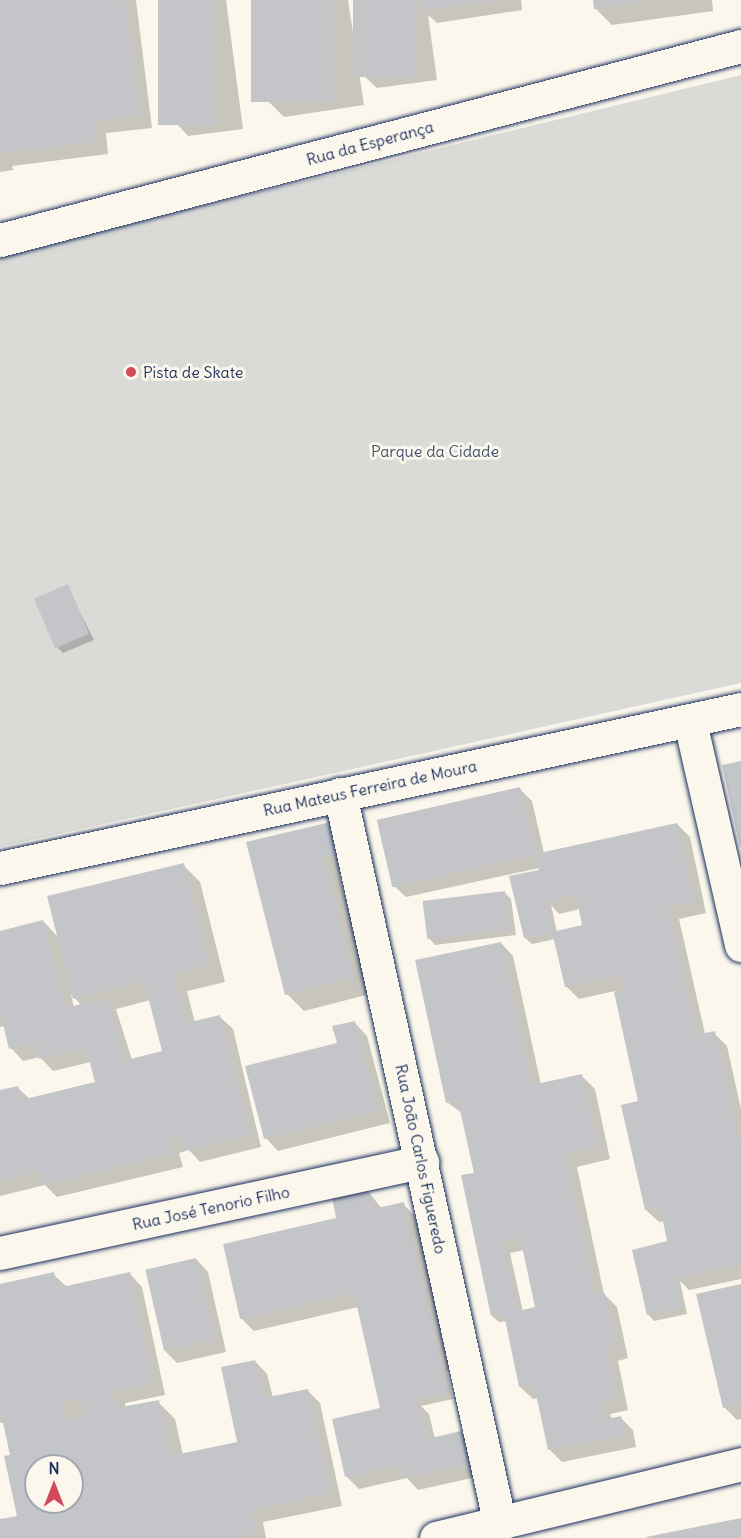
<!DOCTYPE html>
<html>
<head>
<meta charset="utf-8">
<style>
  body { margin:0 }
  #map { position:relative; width:741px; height:1538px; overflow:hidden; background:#fbf7ec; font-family:Delius,sans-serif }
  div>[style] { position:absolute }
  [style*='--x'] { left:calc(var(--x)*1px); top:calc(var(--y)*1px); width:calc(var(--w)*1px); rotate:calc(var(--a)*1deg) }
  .green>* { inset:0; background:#dadad7 }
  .shadow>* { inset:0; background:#0003 }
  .building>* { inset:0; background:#c3c5c9; transform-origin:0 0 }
  .roads { filter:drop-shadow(0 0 2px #1b2f5e) drop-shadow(0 0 2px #1b2f5e) }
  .minor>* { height:33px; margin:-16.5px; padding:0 16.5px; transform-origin:16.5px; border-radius:16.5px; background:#fbf7ec }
  .dots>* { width:16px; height:16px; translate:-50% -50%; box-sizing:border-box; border:3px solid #fbf7ec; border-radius:50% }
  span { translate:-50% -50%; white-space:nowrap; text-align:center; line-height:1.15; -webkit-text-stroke:6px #fbf7ec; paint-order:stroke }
  .street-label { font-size:16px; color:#1b2f5e }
  .poi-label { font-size:16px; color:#1b2f5e }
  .left { translate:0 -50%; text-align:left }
  .park-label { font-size:16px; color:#415176 }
  .north { position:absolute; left:24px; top:1454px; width:60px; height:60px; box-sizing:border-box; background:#fbf7ec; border:2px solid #a1a7b3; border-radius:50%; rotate:0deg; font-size:16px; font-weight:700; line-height:24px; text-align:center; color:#1b2f5e }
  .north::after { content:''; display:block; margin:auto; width:21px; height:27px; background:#d1495b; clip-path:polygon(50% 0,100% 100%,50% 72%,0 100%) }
</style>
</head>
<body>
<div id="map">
  <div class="green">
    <div style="clip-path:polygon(741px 75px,741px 683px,0 847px,0 255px)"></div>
  </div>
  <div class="shadow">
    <div style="clip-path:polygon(0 0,136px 0,152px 128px,106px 133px,108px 154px,12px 166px,13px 170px,0 172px)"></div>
    <div style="clip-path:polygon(160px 0,226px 0,243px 129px,188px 136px,176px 123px)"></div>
    <div style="clip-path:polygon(252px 0,348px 0,364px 105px,284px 117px,267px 100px)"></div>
    <div style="clip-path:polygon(354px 0,521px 0,522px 10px,437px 23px,428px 15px,437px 80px,377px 88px,364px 76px)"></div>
    <div style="clip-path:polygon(594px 0,712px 0,713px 11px,612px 25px,595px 8px)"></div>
    <div style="clip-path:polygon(67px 586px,94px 640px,63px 653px,57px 647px)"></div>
    <div style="clip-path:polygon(evenodd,519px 788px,532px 801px,544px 853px,677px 824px,690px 837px,706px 913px,679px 919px,705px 1034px,714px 1033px,727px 1046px,741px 1109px,741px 1279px,689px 1290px,680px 1281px,687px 1314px,654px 1321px,648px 1314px,670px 1246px,664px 1221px,659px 1222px,646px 1210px,623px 1106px,640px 1102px,615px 991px,579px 999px,566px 986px,555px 939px,532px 944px,525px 938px,539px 868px,406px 897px,393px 885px,519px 788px,551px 905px,559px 914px,580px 909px,584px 926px,557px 932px,551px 905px)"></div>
    <div style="clip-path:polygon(330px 824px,354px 870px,339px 874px,370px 994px,304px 1011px,287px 994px)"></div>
    <div style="clip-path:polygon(evenodd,183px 865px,200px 882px,225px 982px,187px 991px,195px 1023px,220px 1017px,233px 1029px,261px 1147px,200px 1162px,189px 1150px,179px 1153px,183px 1167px,57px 1197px,45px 1185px,0 1196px,0 1092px,18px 1088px,30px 1099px,96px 1083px,91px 1062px,53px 1071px,40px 1057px,23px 1061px,11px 1048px,5px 1026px,0 1027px,0 932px,43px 921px,59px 938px,183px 865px,71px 994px,82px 1006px,74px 1008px,71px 994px,183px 865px,151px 1000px,164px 1052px,132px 1060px,116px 1009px,151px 1000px)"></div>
    <div style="clip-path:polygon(505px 893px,511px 899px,516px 935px,435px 945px,429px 938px)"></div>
    <div style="clip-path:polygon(evenodd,501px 943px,513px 956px,541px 1085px,582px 1076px,595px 1089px,610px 1159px,577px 1167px,604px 1294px,617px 1307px,628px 1358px,618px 1361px,628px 1410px,610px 1414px,612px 1419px,620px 1417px,633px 1430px,636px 1447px,562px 1462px,549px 1449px,538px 1398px,533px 1399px,520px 1387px,507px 1321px,499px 1322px,492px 1316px,475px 1174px,463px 1114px,447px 1102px,501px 943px,524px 1250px,537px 1309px,523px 1312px,510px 1253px,524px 1250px)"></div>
    <div style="clip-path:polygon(355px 1023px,367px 1036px,390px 1123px,278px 1151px,266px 1138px)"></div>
    <div style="clip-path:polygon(368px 1191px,382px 1209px,403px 1204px,416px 1217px,451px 1370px,447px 1371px,453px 1399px,421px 1406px,429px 1414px,435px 1439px,461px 1433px,474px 1446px,481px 1476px,418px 1490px,407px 1478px,359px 1489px,346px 1476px,383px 1409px,358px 1307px,254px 1331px,241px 1318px)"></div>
    <div style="clip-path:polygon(196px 1259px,208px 1272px,226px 1352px,177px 1363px,164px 1350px)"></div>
    <div style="clip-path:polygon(evenodd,53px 1274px,67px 1287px,130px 1274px,142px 1287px,165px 1395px,125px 1403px,126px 1409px,158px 1402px,175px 1419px,183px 1455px,238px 1443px,255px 1361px,267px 1374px,273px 1398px,308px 1391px,320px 1403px,342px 1506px,263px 1522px,266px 1538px,0 1538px,0 1521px,19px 1517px,12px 1456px,5px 1422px,0 1423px,0 1285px,53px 1274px,36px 1466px,72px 1466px,72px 1502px,36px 1502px,36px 1466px)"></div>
    <div style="clip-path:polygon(741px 1285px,741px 1419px,737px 1420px,724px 1407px)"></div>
  </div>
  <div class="building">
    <div style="clip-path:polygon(0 0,125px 0,140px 115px,94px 121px,96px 142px,0 153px)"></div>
    <div style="left:158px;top:0;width:58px;height:125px"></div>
    <div style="left:251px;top:0;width:83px;height:102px"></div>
    <div style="left:353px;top:0;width:63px;height:77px"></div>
    <div style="clip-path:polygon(421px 0,491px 0,491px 1px,423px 11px)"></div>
    <div style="clip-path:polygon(593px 0,645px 0,645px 1px,594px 9px)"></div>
    <div style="left:68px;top:584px;width:54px;height:37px;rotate:67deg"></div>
    <div style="clip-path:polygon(741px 761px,741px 847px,740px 847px,722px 765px)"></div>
    <div style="left:520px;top:787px;width:69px;height:147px;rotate:77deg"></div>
    <div style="clip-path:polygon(331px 822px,338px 853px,323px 857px,354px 977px,285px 995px,246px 842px)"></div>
    <div style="clip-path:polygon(677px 823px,694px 901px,668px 907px,696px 1035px,715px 1031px,741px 1148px,741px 1264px,675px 1278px,681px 1307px,647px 1315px,632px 1250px,667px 1241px,660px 1207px,645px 1210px,621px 1105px,638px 1101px,614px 992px,624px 990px,621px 975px,565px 987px,552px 932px,582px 925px,576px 895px,545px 902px,552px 932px,524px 938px,509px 876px,539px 870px,535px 854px)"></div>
    <div style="clip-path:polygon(184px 863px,209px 965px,174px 974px,186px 1023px,220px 1015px,250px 1135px,186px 1150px,182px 1136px,167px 1140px,171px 1154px,43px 1185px,39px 1171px,0 1181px,0 1090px,18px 1086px,21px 1100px,95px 1082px,86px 1048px,39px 1059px,35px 1043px,9px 1049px,0 1011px,0 931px,43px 920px,65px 1008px,108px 998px,123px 1061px,162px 1051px,144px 981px,73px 999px,47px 896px)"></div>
    <div style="left:505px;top:891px;width:38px;height:83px;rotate:83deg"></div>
    <div style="clip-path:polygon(evenodd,501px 942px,532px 1085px,582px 1074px,598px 1147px,565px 1154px,595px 1295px,605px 1293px,616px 1346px,606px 1348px,617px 1398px,599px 1402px,603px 1420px,621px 1416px,625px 1435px,548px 1450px,534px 1385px,519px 1387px,504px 1314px,491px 1316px,461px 1175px,474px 1173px,458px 1101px,446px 1103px,415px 960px,501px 942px,520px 1237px,535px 1307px,518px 1311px,503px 1240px,520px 1237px)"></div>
    <div style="clip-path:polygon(355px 1021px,378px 1110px,264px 1139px,245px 1066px,337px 1043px,332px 1026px)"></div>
    <div style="clip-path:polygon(368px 1189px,373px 1209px,404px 1202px,448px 1392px,417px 1400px,427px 1439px,461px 1431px,469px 1463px,404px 1478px,401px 1465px,345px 1477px,332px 1419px,380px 1408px,354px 1293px,240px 1319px,223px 1244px,336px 1218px,332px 1197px)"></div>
    <div style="left:196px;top:1258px;width:83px;height:52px;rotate:77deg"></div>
    <div style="clip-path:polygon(evenodd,54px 1272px,57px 1288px,130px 1272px,153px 1382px,113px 1391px,116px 1408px,159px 1400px,170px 1456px,237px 1442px,221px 1367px,255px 1360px,263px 1398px,308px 1389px,330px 1493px,251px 1510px,256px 1533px,234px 1538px,0 1538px,0 1519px,17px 1516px,4px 1456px,10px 1455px,0 1409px,0 1284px,54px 1272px,80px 1398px,84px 1416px,65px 1420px,61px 1402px,80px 1398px,54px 1272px,36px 1466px,72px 1466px,72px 1502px,36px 1502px,36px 1466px)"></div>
    <div style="clip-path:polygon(741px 1284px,741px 1403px,723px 1408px,696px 1294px)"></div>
    <div style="clip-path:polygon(741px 1518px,741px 1538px,647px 1538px,646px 1537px)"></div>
  </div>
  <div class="roads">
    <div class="minor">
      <div style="--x:0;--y:240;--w:766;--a:-14.67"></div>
      <div style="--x:690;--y:722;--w:229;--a:77.1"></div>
      <div style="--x:340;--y:794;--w:748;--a:77.65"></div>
      <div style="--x:0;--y:868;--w:758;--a:-12.11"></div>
      <div style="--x:0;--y:1253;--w:432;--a:-12.2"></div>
      <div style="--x:436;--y:1538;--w:314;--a:-13.6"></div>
    </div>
  </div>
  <div class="dots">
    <div style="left:131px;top:372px;background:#d1495b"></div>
  </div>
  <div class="street-label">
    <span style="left:370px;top:143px;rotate:-15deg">Rua da Esperança</span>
    <span style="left:370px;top:788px;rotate:-12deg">Rua Mateus Ferreira de Moura</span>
    <span style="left:421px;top:1159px;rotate:78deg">Rua João Carlos Figueredo</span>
    <span style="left:211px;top:1208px;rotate:-12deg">Rua José Tenorio Filho</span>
  </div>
  <div class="poi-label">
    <span class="left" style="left:143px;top:372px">Pista de Skate</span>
  </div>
  <div class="park-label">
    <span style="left:435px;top:451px">Parque da Cidade</span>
  </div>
  <div class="north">N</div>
</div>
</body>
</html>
